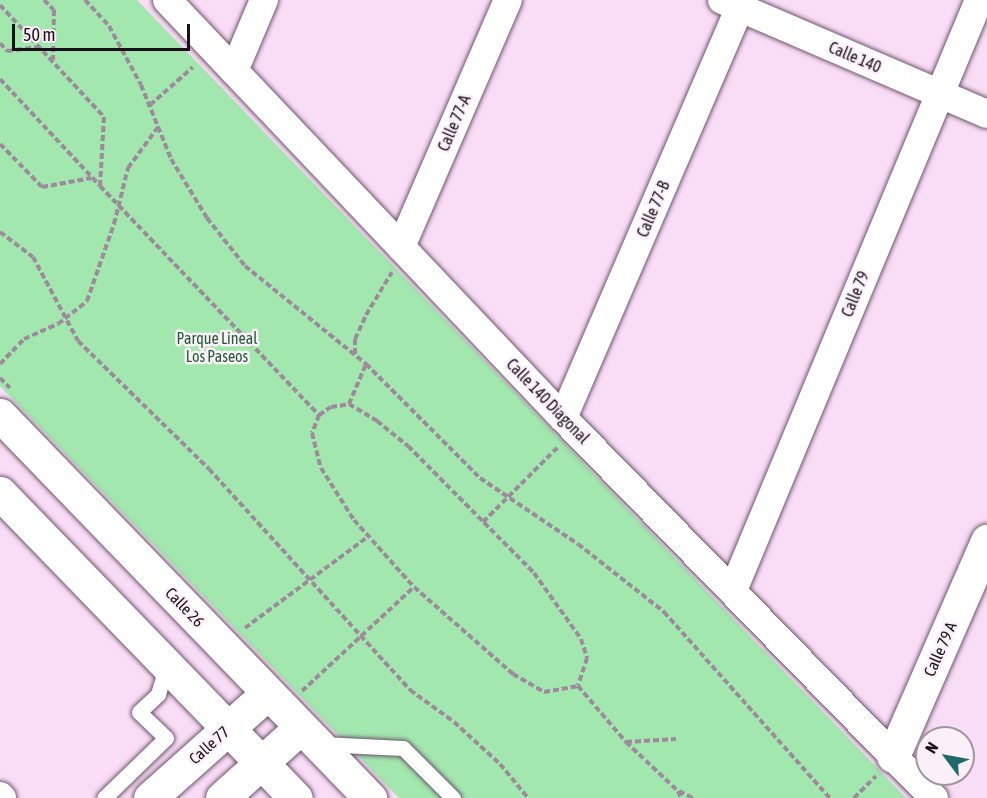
<!DOCTYPE html>
<html>
<head>
<meta charset="utf-8">
<style>
  body { margin:0 }
  #map { position:relative; width:987px; height:798px; overflow:hidden; background:#f9dcf6; font-family:"Asap Condensed",sans-serif }
  div>[style] { position:absolute }
  [style*='--x'] { left:calc(var(--x)*1px); top:calc(var(--y)*1px); width:calc(var(--w)*1px); rotate:calc(var(--a)*1deg) }
  .green>* { inset:0; background:#a1e7ae }
  .path>* { height:4px; margin-top:-2px; transform-origin:0; background:repeating-linear-gradient(90deg,#9f8a9d 0 6px,transparent 0 9px) }
  .roads { filter:drop-shadow(0 0 2px #6f576d) drop-shadow(0 0 2px #6f576d) }
  .lane>* { height:15px; margin:-7.5px; padding:0 7.5px; transform-origin:7.5px; border-radius:7.5px; background:#fff }
  .street>* { height:28px; margin:-14px; padding:0 14px; transform-origin:14px; border-radius:14px; background:#fff }
  .secondary>* { height:33px; margin:-16.5px; padding:0 16.5px; transform-origin:16.5px; border-radius:16.5px; background:#fff }
  span { translate:-50% -50%; white-space:nowrap; text-align:center; line-height:1.15; -webkit-text-stroke:5px #fbf0fa; paint-order:stroke }
  .street-label { font-size:16px; color:#191018 }
  .park-label { font-size:16px; color:#215d31 }
  .north { position:absolute; left:915px; top:726px; width:60px; height:60px; box-sizing:border-box; background:#fbf0fa; border:2px solid #a196a0; border-radius:50%; rotate:302deg; font-size:16px; font-weight:700; line-height:24px; text-align:center; color:#191018 }
  .north::after { content:''; display:block; margin:auto; width:21px; height:27px; background:#1f6b6b; clip-path:polygon(50% 0,100% 100%,50% 72%,0 100%) }
  .scale { position:absolute; left:12px; top:24px; width:178px; height:27px; box-sizing:border-box; border:3px solid #191018; border-top:0; padding-left:8px; font-size:18px; line-height:21px; white-space:nowrap; color:#191018; -webkit-text-stroke:4px #fbf0fa; paint-order:stroke }
</style>
</head>
<body>
<div id="map">
  <div class="green">
    <div style="clip-path:polygon(0 0,137px 0,906px 798px,399px 798px,0 386px)"></div>
  </div>
  <div class="path">
    <div style="--x:44;--y:0;--w:14;--a:45"></div>
    <div style="--x:54;--y:10;--w:50;--a:91.1"></div>
    <div style="--x:85;--y:0;--w:35;--a:47"></div>
    <div style="--x:109;--y:26;--w:67;--a:61.5"></div>
    <div style="--x:141;--y:85;--w:80;--a:67.9"></div>
    <div style="--x:171;--y:159;--w:69;--a:58.6"></div>
    <div style="--x:207;--y:218;--w:61;--a:51.6"></div>
    <div style="--x:245;--y:266;--w:156;--a:39"></div>
    <div style="--x:366;--y:364;--w:161;--a:45"></div>
    <div style="--x:480;--y:478;--w:118;--a:34"></div>
    <div style="--x:578;--y:544;--w:110;--a:38.3"></div>
    <div style="--x:664;--y:612;--w:249;--a:48.3"></div>
    <div style="--x:0;--y:5;--w:153;--a:47.1"></div>
    <div style="--x:104;--y:117;--w:69;--a:93.3"></div>
    <div style="--x:100;--y:186;--w:317;--a:46.3"></div>
    <div style="--x:319;--y:415;--w:14;--a:-34"></div>
    <div style="--x:331;--y:407;--w:18;--a:-9"></div>
    <div style="--x:349;--y:404;--w:33;--a:31"></div>
    <div style="--x:377;--y:421;--w:40;--a:39"></div>
    <div style="--x:408;--y:446;--w:179;--a:45.2"></div>
    <div style="--x:534;--y:573;--w:81;--a:54.5"></div>
    <div style="--x:581;--y:639;--w:20;--a:72"></div>
    <div style="--x:587;--y:658;--w:29;--a:108"></div>
    <div style="--x:578;--y:686;--w:74;--a:49.4"></div>
    <div style="--x:626;--y:742;--w:50;--a:-3.4"></div>
    <div style="--x:0;--y:43;--w:11;--a:49"></div>
    <div style="--x:7;--y:51;--w:34;--a:-7"></div>
    <div style="--x:0;--y:79;--w:146;--a:46.9"></div>
    <div style="--x:150;--y:105;--w:57;--a:-41.5"></div>
    <div style="--x:0;--y:144;--w:60;--a:45.7"></div>
    <div style="--x:42;--y:187;--w:50;--a:-10.4"></div>
    <div style="--x:0;--y:232;--w:41;--a:37.1"></div>
    <div style="--x:33;--y:257;--w:95;--a:61.8"></div>
    <div style="--x:78;--y:341;--w:183;--a:44.3"></div>
    <div style="--x:209;--y:469;--w:299;--a:47.7"></div>
    <div style="--x:410;--y:690;--w:54;--a:36"></div>
    <div style="--x:454;--y:722;--w:62;--a:42.4"></div>
    <div style="--x:500;--y:764;--w:44;--a:50.5"></div>
    <div style="--x:355;--y:354;--w:15;--a:-90"></div>
    <div style="--x:355;--y:339;--w:26;--a:-65"></div>
    <div style="--x:366;--y:315;--w:50;--a:-58.8"></div>
    <div style="--x:0;--y:364;--w:35;--a:-46"></div>
    <div style="--x:24;--y:339;--w:37;--a:-24"></div>
    <div style="--x:58;--y:324;--w:37;--a:-38"></div>
    <div style="--x:87;--y:301;--w:82;--a:-70.7"></div>
    <div style="--x:114;--y:224;--w:58;--a:-76"></div>
    <div style="--x:128;--y:168;--w:51;--a:-53.8"></div>
    <div style="--x:0;--y:378;--w:14;--a:45"></div>
    <div style="--x:349;--y:404;--w:43;--a:-67"></div>
    <div style="--x:319;--y:415;--w:19;--a:111"></div>
    <div style="--x:312;--y:433;--w:36;--a:76"></div>
    <div style="--x:321;--y:468;--w:62;--a:57.6"></div>
    <div style="--x:354;--y:520;--w:90;--a:48.2"></div>
    <div style="--x:414;--y:587;--w:132;--a:41.3"></div>
    <div style="--x:513;--y:674;--w:36;--a:30"></div>
    <div style="--x:544;--y:692;--w:35;--a:-10"></div>
    <div style="--x:483;--y:522;--w:105;--a:-45"></div>
    <div style="--x:245;--y:628;--w:156;--a:-36.6"></div>
    <div style="--x:302;--y:691;--w:153;--a:-42.9"></div>
    <div style="--x:626;--y:742;--w:71;--a:43.3"></div>
    <div style="--x:678;--y:791;--w:8;--a:67"></div>
    <div style="--x:679;--y:791;--w:16;--a:27"></div>
    <div style="--x:854;--y:798;--w:31;--a:-45"></div>
  </div>
  <div class="roads">
    <div class="lane">
      <div style="--x:321;--y:744;--w:82;--a:2.8"></div>
      <div style="--x:403;--y:748;--w:71;--a:45"></div>
      <div style="--x:104;--y:798;--w:86;--a:-44.1"></div>
      <div style="--x:166;--y:738;--w:37;--a:-136"></div>
      <div style="--x:139;--y:712;--w:26;--a:-43"></div>
      <div style="--x:158;--y:694;--w:30;--a:-73"></div>
    </div>
    <div class="street">
      <div style="--x:167;--y:0;--w:576;--a:46.55"></div>
      <div style="--x:563;--y:418;--w:531;--a:45.69"></div>
      <div style="--x:722;--y:0;--w:288;--a:23.3"></div>
      <div style="--x:234;--y:71;--w:77;--a:-67.1"></div>
      <div style="--x:401;--y:247;--w:269;--a:-66.6"></div>
      <div style="--x:563;--y:418;--w:455;--a:-66.7"></div>
      <div style="--x:734;--y:588;--w:637;--a:-67.38"></div>
      <div style="--x:0;--y:796;--w:3;--a:45"></div>
    </div>
    <div class="secondary">
      <div style="--x:0;--y:415;--w:533;--a:45.99"></div>
      <div style="--x:0;--y:493;--w:425;--a:45.9"></div>
      <div style="--x:893;--y:756;--w:235;--a:-66.4"></div>
      <div style="--x:150;--y:798;--w:158;--a:-41.7"></div>
      <div style="--x:222;--y:798;--w:106;--a:-41.9"></div>
    </div>
  </div>
  <div class="street-label">
    <span style="left:855px;top:57px;rotate:23deg">Calle 140</span>
    <span style="left:454px;top:123px;rotate:-67deg">Calle 77-A</span>
    <span style="left:653px;top:209px;rotate:-67deg">Calle 77-B</span>
    <span style="left:855px;top:294px;rotate:-68deg">Calle 79</span>
    <span style="left:548px;top:401px;rotate:46deg">Calle 140 Diagonal</span>
    <span style="left:185px;top:607px;rotate:46deg">Calle 26</span>
    <span style="left:940px;top:649px;rotate:-66deg">Calle 79 A</span>
    <span style="left:209px;top:745px;rotate:-42deg">Calle 77</span>
  </div>
  <div class="park-label">
    <span style="left:217px;top:347px">Parque Lineal<br>Los Paseos</span>
  </div>
  <div class="north">N</div>
  <div class="scale">50 m</div>
</div>
</body>
</html>
